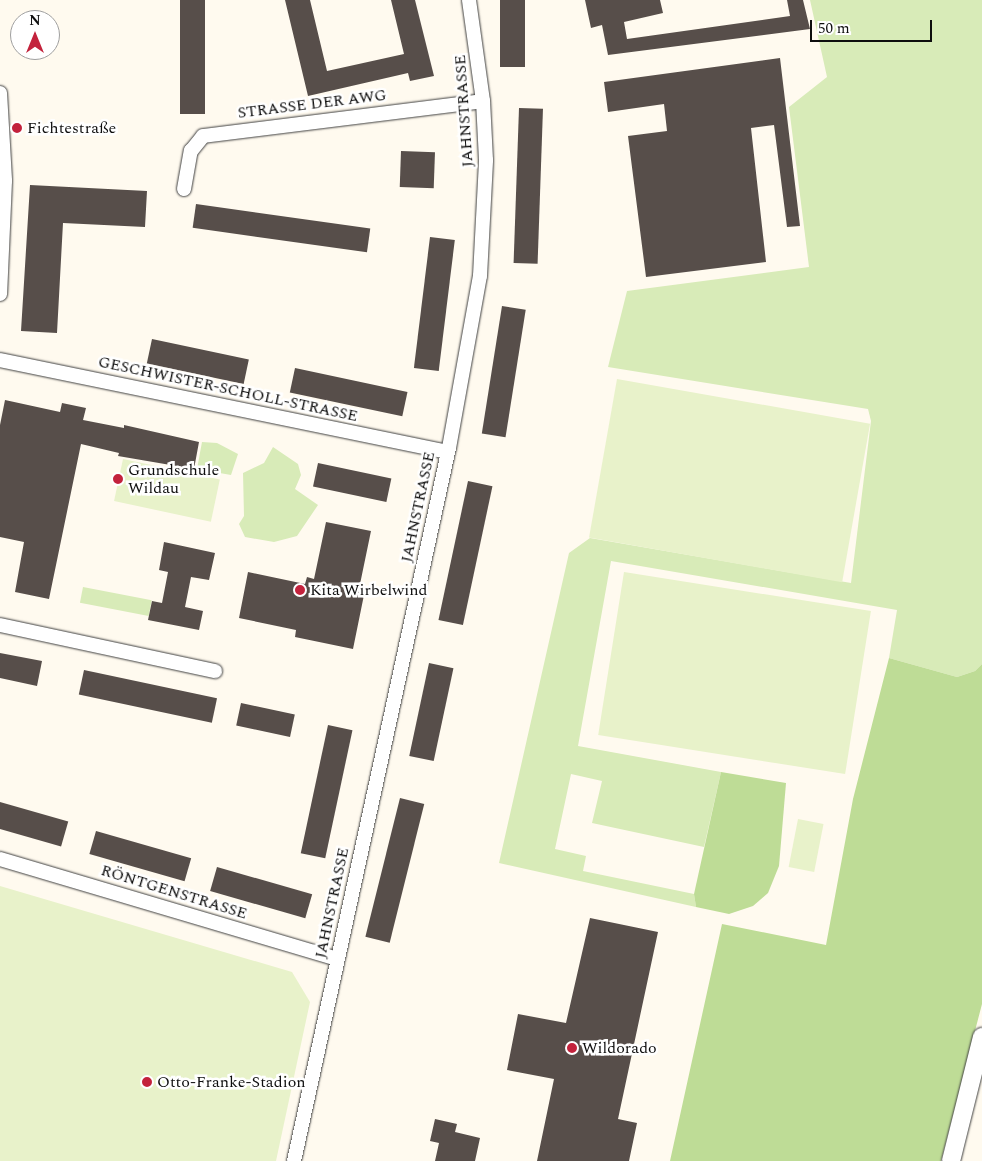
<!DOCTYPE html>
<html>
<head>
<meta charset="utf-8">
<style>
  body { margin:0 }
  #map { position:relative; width:982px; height:1161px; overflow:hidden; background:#fffaef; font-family:Spectral,serif }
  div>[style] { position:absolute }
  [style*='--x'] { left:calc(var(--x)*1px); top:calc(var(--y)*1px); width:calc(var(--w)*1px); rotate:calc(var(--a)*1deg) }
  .green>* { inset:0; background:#d8ebb8; transform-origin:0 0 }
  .forest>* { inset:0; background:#bedc96 }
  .pitch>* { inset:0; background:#e8f2ca; transform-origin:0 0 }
  .building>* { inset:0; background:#574e4a; transform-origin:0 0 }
  .roads { filter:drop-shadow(0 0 1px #414141) drop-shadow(0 0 1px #414141) }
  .minor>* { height:14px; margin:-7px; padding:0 7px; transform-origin:7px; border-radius:7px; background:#fff }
  .tertiary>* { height:18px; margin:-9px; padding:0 9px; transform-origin:9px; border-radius:9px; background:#fff }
  .dots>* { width:14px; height:14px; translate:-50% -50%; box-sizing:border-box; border:2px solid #fff; border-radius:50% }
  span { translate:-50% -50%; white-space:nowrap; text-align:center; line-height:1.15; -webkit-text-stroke:5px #fff; paint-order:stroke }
  .street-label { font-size:16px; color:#0e0e0e }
  .poi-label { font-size:16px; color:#0e0e0e }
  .left { translate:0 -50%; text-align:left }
  .north { position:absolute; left:10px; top:10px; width:50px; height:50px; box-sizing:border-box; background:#fff; border:1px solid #9f9f9f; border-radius:50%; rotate:0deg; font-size:14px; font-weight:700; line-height:20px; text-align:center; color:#0e0e0e }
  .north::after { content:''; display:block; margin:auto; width:18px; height:22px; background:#c3223c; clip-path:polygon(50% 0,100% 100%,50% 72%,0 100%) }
  .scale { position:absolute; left:810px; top:20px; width:122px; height:22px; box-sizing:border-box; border:2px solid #0e0e0e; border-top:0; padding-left:6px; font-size:15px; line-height:18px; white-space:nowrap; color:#0e0e0e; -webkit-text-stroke:4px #fff; paint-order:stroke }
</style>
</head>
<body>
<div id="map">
  <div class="green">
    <div style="clip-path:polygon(810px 0,982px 0,982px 664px,975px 671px,957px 677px,889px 658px,897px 610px,611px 561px,578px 746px,721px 772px,704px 847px,592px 823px,602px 781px,571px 774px,555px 849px,586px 856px,583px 871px,694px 894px,696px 907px,499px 863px,569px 553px,590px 538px,851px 583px,871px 421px,868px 409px,608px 367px,627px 291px,809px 267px,789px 107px,827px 77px)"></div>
    <div style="clip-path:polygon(202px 442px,217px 443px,238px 454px,231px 475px,197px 469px)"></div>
    <div style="clip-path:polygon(273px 447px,298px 464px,301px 475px,295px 489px,318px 505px,297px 536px,274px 542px,245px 537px,239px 524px,244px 516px,243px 473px,264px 463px)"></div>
    <div style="left:83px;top:587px;width:70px;height:16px;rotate:11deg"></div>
  </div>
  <div class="forest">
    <div style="clip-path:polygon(889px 658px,957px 677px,975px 671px,982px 664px,982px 1004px,941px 1161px,670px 1161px,722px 924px,826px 945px,853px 799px)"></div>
    <div style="clip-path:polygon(721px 772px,786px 783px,779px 866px,768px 893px,753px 906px,729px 914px,696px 907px,694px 894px)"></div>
  </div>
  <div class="pitch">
    <div style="left:617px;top:379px;width:257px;height:161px;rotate:10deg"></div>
    <div style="left:123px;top:459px;width:99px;height:43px;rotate:12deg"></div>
    <div style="left:624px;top:572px;width:250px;height:165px;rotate:9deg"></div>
    <div style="left:798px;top:819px;width:26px;height:49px;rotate:11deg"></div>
    <div style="clip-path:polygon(0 886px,292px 972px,310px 1002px,276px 1161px,0 1161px)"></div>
  </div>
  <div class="building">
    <div style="left:180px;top:0;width:25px;height:114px"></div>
    <div style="clip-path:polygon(285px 0,310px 0,327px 71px,404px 54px,391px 0,415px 0,434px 76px,410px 81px,408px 73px,308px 96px)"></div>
    <div style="left:500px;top:0;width:25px;height:67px"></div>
    <div style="clip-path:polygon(585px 0,660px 0,663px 13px,624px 22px,627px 39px,790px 16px,787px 0,803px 0,810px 29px,608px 55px,602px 25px,591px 28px)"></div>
    <div style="clip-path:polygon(780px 58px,800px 226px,787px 227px,774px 125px,751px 128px,766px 262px,646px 277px,628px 136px,667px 131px,664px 104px,608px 112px,604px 82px)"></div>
    <div style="left:519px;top:108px;width:24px;height:155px;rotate:2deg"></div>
    <div style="left:401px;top:151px;width:34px;height:36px;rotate:2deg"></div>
    <div style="clip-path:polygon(30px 185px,147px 191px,145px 227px,63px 223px,57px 333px,21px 331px)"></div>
    <div style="left:196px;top:204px;width:176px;height:24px;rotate:8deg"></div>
    <div style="left:430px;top:237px;width:25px;height:132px;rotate:7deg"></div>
    <div style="left:502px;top:306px;width:24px;height:129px;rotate:9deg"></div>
    <div style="left:152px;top:339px;width:99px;height:25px;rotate:12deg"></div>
    <div style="left:295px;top:368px;width:115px;height:25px;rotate:12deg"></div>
    <div style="clip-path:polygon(5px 400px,60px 412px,62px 403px,86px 408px,83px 420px,124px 428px,124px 425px,199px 442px,194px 469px,118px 456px,119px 453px,81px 444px,49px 599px,15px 592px,24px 542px,0 537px,0 425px)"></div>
    <div style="left:318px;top:463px;width:75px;height:24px;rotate:12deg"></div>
    <div style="left:468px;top:481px;width:25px;height:142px;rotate:12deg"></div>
    <div style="clip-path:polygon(326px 522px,371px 531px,359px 589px,365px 590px,353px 649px,295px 637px,296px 630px,239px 618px,248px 572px,305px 584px,307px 577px,314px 579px)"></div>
    <div style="clip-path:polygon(164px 542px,215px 553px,209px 580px,191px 577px,185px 607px,203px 611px,199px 630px,148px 620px,152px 601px,162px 603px,168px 572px,159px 570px)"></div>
    <div style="clip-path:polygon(0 653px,42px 661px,37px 686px,0 678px)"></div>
    <div style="left:429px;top:663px;width:25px;height:95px;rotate:12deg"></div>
    <div style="left:84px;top:670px;width:136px;height:25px;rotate:12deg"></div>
    <div style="left:241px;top:703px;width:55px;height:23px;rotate:12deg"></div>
    <div style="left:328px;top:725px;width:25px;height:131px;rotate:12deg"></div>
    <div style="left:400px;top:798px;width:25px;height:143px;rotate:14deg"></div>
    <div style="left:0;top:802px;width:71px;height:26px;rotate:16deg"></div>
    <div style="left:96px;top:831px;width:99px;height:24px;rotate:16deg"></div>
    <div style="left:217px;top:867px;width:99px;height:25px;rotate:16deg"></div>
    <div style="clip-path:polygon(590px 918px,658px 932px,618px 1119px,637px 1123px,629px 1161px,537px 1161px,554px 1079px,507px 1070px,518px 1014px,566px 1023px)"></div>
    <div style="clip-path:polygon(435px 1119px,457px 1124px,455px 1132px,480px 1138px,475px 1161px,435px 1161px,439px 1143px,430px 1141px)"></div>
  </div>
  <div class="roads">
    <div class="minor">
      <div style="--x:0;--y:93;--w:88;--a:86.7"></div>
      <div style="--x:5;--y:181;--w:113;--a:92.5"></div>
      <div style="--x:184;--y:189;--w:39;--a:-80"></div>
      <div style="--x:191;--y:151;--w:19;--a:-51"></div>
      <div style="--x:203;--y:136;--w:282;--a:-7.1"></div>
      <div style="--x:0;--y:360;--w:457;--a:11.6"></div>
      <div style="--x:0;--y:625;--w:220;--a:12.1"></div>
      <div style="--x:0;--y:859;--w:352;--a:16.5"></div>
      <div style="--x:294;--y:1161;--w:730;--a:-77.74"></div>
      <div style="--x:449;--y:448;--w:175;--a:-79.8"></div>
      <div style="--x:480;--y:276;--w:116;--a:-87"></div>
      <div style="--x:486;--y:160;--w:59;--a:-92.9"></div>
      <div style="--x:483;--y:101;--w:102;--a:-97.9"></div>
    </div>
    <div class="tertiary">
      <div style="--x:951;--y:1161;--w:128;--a:-76"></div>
    </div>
  </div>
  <div class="dots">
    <div style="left:17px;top:128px;background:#c3223c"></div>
    <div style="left:118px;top:479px;background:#c3223c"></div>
    <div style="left:300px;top:590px;background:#c3223c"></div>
    <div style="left:572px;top:1048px;background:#c3223c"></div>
    <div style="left:147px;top:1082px;background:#c3223c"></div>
  </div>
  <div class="street-label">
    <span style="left:312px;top:104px;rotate:-7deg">STRASSE DER AWG</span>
    <span style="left:464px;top:111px;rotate:-94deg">JAHNSTRASSE</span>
    <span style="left:228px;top:389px;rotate:12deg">GESCHWISTER-SCHOLL-STRASSE</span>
    <span style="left:418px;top:507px;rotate:-78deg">JAHNSTRASSE</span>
    <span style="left:174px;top:892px;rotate:17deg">RÖNTGENSTRASSE</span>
    <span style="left:332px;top:903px;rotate:-78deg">JAHNSTRASSE</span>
  </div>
  <div class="poi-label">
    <span class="left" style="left:27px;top:128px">Fichtestraße</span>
    <span class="left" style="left:128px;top:479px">Grundschule<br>Wildau</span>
    <span class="left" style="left:310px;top:590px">Kita Wirbelwind</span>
    <span class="left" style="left:582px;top:1048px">Wildorado</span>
    <span class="left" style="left:157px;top:1082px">Otto-Franke-Stadion</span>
  </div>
  <div class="north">N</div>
  <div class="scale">50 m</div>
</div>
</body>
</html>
